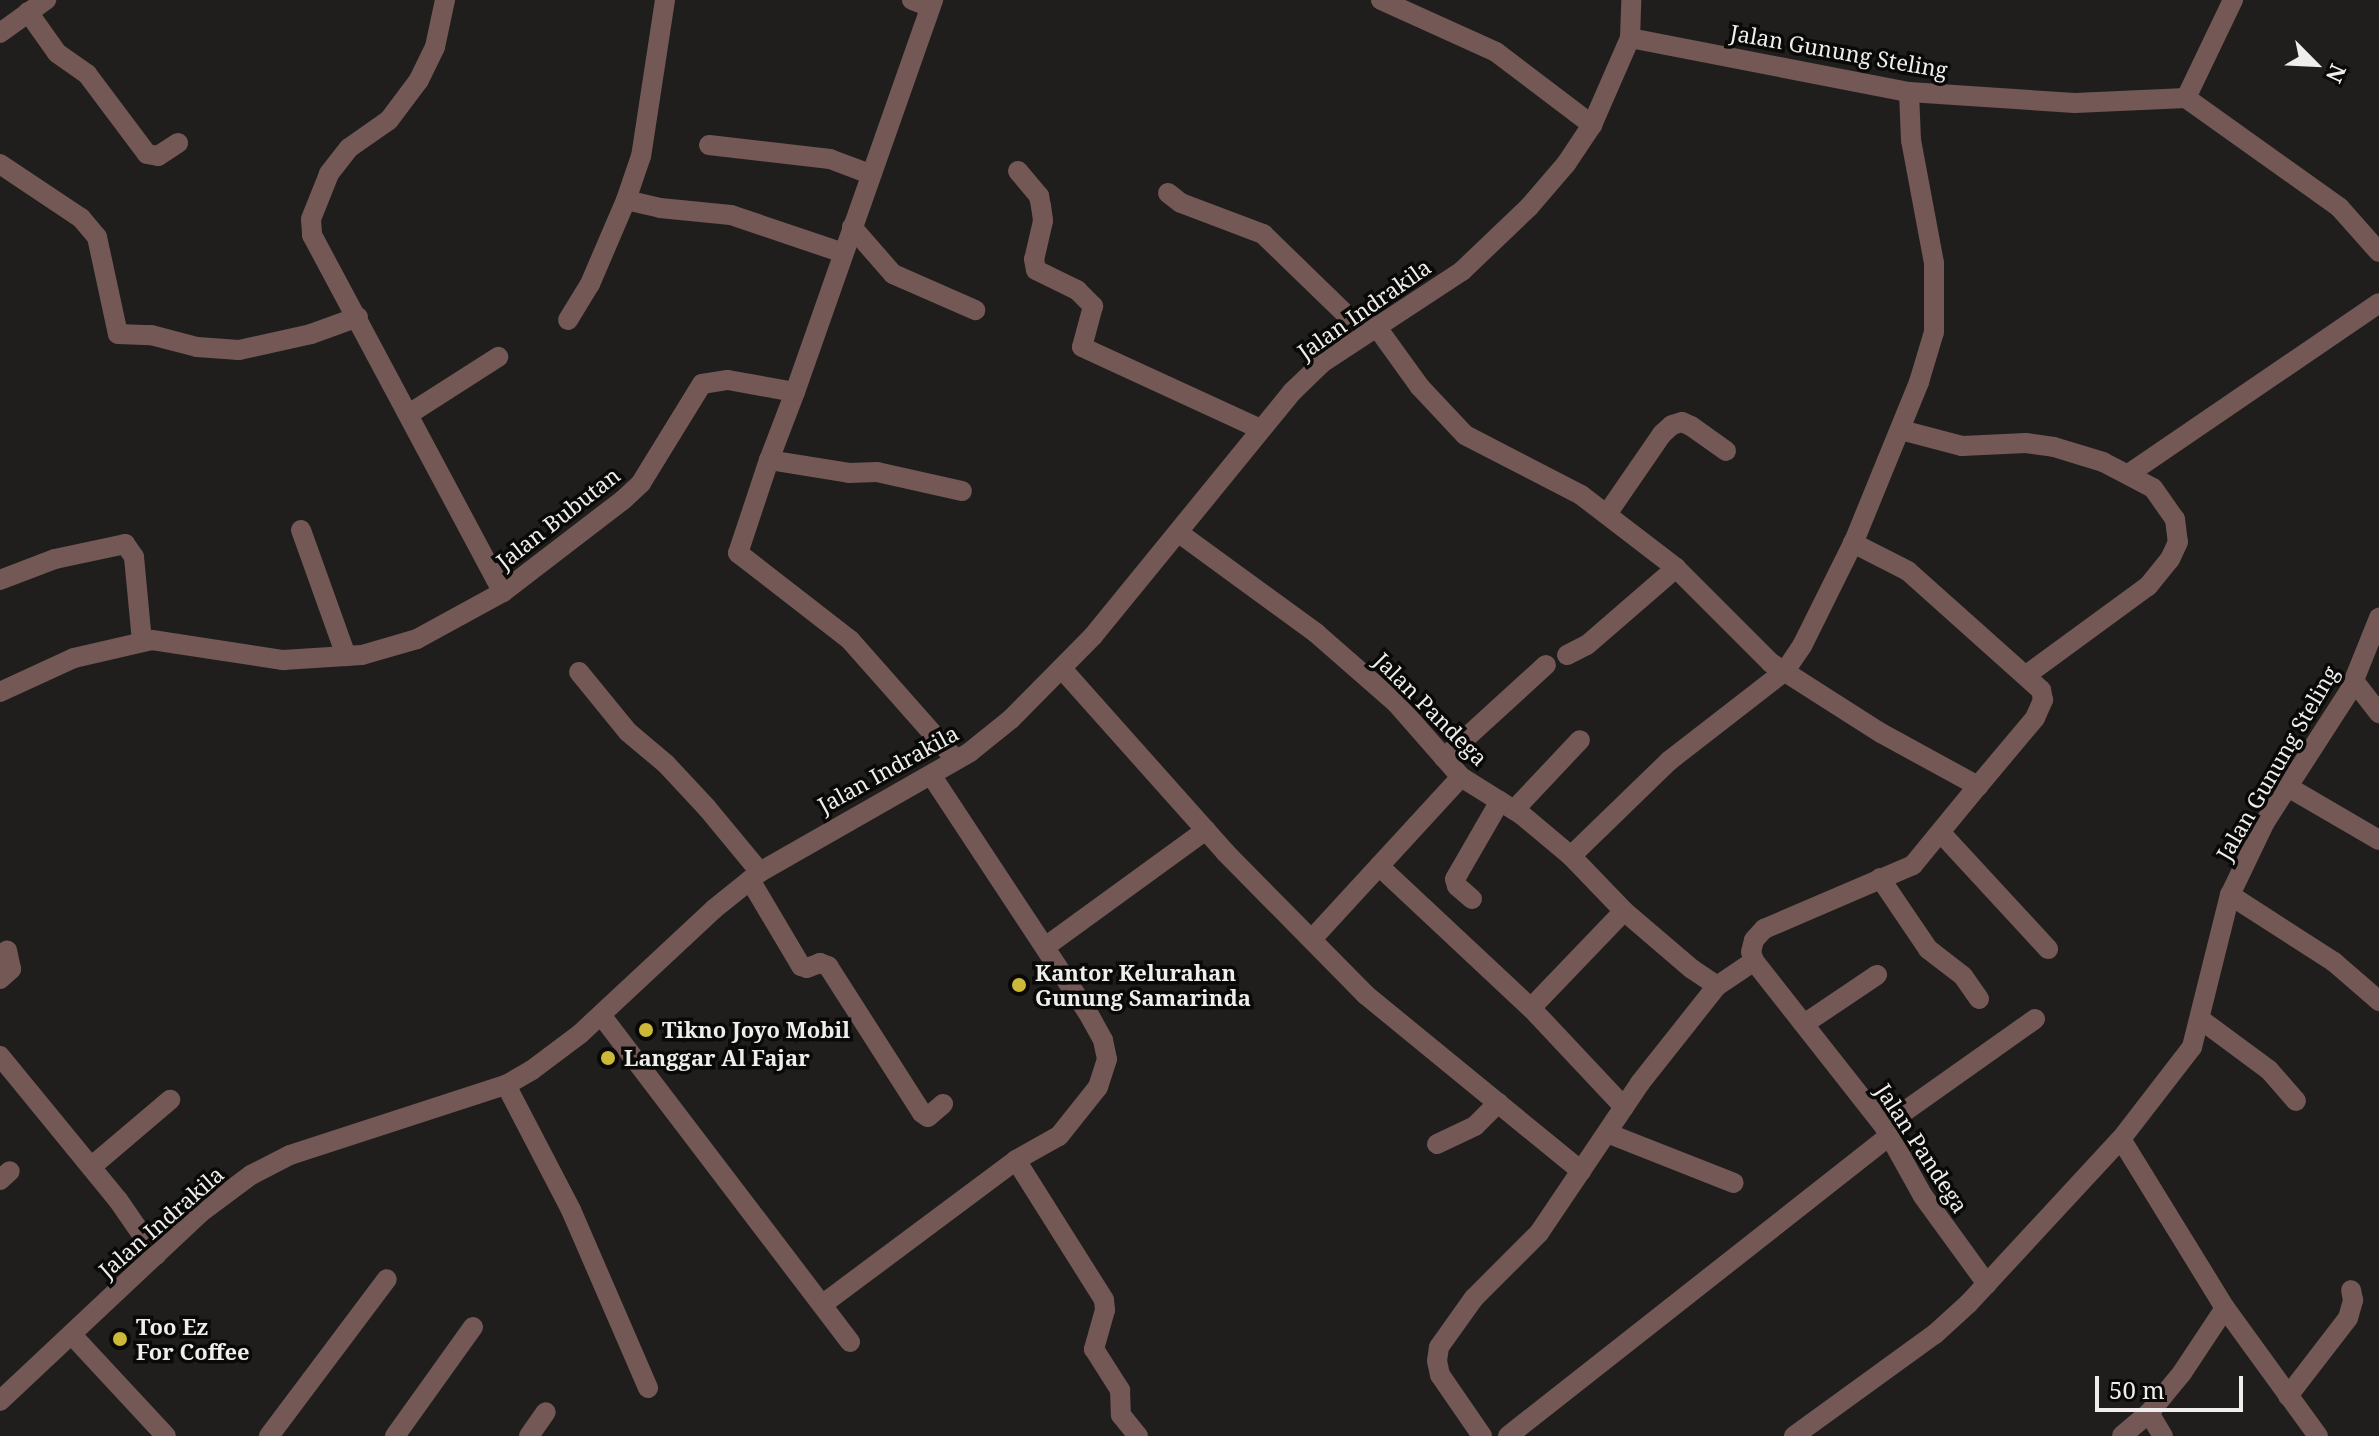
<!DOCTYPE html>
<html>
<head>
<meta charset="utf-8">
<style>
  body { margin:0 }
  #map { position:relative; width:2379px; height:1436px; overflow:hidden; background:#201e1c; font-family:"Noto Serif",serif }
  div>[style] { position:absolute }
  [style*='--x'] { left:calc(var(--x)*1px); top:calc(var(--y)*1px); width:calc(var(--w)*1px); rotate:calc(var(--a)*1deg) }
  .minor>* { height:20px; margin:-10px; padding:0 10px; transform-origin:10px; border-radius:10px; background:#735856 }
  .tertiary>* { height:20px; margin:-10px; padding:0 10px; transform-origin:10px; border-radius:10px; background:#735856 }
  .dots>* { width:22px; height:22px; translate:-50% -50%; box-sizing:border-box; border:4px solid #090907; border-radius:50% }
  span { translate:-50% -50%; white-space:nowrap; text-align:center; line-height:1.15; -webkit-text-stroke:7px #090907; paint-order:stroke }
  .street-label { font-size:22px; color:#efeeec }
  .poi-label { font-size:22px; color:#efeeec; font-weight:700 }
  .left { translate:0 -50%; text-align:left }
  .north { position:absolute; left:2275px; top:24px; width:80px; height:80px; -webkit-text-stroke:6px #090907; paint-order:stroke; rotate:114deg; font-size:22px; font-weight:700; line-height:32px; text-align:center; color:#efeeec }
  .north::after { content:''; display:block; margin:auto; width:28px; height:36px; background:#efeeec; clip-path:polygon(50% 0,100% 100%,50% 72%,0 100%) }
  .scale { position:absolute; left:2095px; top:1376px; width:148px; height:36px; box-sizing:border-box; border:4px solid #efeeec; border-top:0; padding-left:10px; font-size:24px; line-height:28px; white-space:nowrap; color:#efeeec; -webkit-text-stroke:6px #090907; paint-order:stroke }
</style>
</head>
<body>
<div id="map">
  <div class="minor">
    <div style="--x:445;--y:0;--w:48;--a:102"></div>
    <div style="--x:435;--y:47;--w:37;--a:116"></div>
    <div style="--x:419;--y:80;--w:50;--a:126.9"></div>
    <div style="--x:389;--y:120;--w:49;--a:145"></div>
    <div style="--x:349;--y:148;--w:33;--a:128"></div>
    <div style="--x:329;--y:174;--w:48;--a:111.8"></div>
    <div style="--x:311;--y:219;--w:16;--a:86"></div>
    <div style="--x:312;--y:235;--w:405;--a:61.9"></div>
    <div style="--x:665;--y:0;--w:158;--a:98.7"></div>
    <div style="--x:641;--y:156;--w:46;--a:108.8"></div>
    <div style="--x:626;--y:200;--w:35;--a:13"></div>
    <div style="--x:660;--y:208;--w:71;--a:5.6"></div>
    <div style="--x:731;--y:215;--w:118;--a:18.7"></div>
    <div style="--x:912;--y:0;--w:19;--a:21"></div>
    <div style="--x:1381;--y:0;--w:126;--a:24.3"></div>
    <div style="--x:1496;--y:52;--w:121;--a:37.2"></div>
    <div style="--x:28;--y:12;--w:50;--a:54.7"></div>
    <div style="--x:57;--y:53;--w:37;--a:35"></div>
    <div style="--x:87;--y:74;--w:100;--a:53.1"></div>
    <div style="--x:147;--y:154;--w:11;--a:10"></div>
    <div style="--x:158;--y:156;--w:24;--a:-33"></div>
    <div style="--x:0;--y:33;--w:57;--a:-35.7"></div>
    <div style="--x:1630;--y:38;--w:284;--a:11"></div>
    <div style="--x:1909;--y:92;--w:166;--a:3.8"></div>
    <div style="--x:2075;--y:103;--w:111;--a:-2.6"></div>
    <div style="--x:2186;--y:98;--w:188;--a:35.5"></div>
    <div style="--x:2339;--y:207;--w:60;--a:48.4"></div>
    <div style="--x:2186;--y:98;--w:109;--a:-64.4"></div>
    <div style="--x:709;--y:145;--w:122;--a:6.6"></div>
    <div style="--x:830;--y:159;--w:43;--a:20.6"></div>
    <div style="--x:0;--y:164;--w:97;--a:33.7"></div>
    <div style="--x:81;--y:218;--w:25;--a:50"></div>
    <div style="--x:97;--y:237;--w:99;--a:77.8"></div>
    <div style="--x:118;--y:334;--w:33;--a:2"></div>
    <div style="--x:151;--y:335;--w:48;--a:14.6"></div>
    <div style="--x:197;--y:347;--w:42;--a:4.1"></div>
    <div style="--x:239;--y:350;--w:74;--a:-12.5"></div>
    <div style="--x:311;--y:334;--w:50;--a:-19.9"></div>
    <div style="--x:1018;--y:171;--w:33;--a:50"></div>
    <div style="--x:1039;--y:196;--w:10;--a:79"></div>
    <div style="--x:1041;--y:206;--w:15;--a:82"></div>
    <div style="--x:1043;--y:221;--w:39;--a:103"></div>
    <div style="--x:1034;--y:259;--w:11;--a:80"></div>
    <div style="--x:1036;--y:270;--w:46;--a:26"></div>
    <div style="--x:1077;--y:290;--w:23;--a:45"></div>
    <div style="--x:1093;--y:306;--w:42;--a:105"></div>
    <div style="--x:1082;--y:347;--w:196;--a:24.7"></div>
    <div style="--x:1168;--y:193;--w:16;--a:38"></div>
    <div style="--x:1181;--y:203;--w:88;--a:20.7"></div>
    <div style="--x:1263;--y:234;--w:142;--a:44.1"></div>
    <div style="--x:852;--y:227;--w:62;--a:48.9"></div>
    <div style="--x:893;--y:274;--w:90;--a:23.7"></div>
    <div style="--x:568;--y:320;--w:42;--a:-58.6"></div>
    <div style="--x:590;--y:284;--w:91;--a:-66.8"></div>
    <div style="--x:1376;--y:326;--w:75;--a:54.2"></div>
    <div style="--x:1420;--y:387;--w:66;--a:46.8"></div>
    <div style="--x:1465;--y:435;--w:131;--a:27.3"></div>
    <div style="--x:1581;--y:495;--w:120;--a:37.5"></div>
    <div style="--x:1676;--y:568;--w:134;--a:45"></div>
    <div style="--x:1771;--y:663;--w:130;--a:32.5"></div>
    <div style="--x:1881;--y:733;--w:111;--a:28.7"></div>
    <div style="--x:1978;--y:786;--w:89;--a:-50"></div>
    <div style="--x:2035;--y:718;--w:20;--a:-66"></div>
    <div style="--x:2043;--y:700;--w:10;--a:-101"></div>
    <div style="--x:2041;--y:690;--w:178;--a:-138.2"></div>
    <div style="--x:1908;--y:571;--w:62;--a:-153"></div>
    <div style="--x:795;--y:392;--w:73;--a:110.9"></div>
    <div style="--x:769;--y:460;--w:81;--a:9.2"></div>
    <div style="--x:849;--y:473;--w:28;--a:-2"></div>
    <div style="--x:877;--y:472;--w:87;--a:12.6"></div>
    <div style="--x:409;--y:414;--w:106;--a:-32.6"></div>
    <div style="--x:1901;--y:430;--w:63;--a:14.7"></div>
    <div style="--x:1962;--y:446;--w:64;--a:-2.7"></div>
    <div style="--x:2026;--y:443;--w:28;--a:8"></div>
    <div style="--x:2054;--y:447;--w:51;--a:17"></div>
    <div style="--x:2103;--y:462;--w:56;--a:27.5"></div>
    <div style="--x:2153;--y:488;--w:38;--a:55"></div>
    <div style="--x:2175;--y:519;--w:23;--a:83"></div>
    <div style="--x:2178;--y:542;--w:19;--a:115"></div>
    <div style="--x:2170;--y:559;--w:35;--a:129"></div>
    <div style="--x:2148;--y:586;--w:152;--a:143.8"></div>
    <div style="--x:769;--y:460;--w:98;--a:108.4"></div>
    <div style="--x:738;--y:553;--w:142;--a:37.8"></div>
    <div style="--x:850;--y:640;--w:160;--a:48.5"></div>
    <div style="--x:2130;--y:473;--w:301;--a:-34.3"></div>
    <div style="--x:1607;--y:514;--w:97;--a:-55.5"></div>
    <div style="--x:1662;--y:434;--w:13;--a:-42"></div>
    <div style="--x:1672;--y:425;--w:10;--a:-17"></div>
    <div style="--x:1682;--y:422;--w:10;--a:24"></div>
    <div style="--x:1691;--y:426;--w:43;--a:35.5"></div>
    <div style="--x:301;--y:530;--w:134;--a:70.3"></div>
    <div style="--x:1179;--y:533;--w:170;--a:36.1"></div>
    <div style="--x:1316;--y:633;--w:106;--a:41.2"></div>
    <div style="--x:1396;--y:703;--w:98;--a:48.7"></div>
    <div style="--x:1461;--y:777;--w:72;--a:31.9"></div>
    <div style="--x:1522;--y:815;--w:64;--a:39.9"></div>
    <div style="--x:1571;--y:856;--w:76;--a:46.1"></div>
    <div style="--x:1624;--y:911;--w:89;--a:40.5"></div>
    <div style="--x:1692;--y:969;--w:30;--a:34"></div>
    <div style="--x:0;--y:580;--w:59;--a:-20.9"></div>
    <div style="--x:55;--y:559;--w:72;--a:-12.1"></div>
    <div style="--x:125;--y:544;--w:16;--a:55"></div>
    <div style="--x:134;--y:557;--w:85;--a:84.6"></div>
    <div style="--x:1567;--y:655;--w:22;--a:-27"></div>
    <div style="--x:1587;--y:645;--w:118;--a:-40.9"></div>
    <div style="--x:1063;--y:670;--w:244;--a:48.3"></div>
    <div style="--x:1225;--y:852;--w:201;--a:45.4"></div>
    <div style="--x:1366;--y:995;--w:278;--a:39.3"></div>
    <div style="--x:579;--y:672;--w:77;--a:50.8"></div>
    <div style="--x:628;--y:732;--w:50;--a:40.1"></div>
    <div style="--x:666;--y:764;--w:60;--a:47"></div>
    <div style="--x:707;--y:808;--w:83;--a:50.4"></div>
    <div style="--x:2354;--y:681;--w:41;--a:52"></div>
    <div style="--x:0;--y:692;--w:81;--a:-24.7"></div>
    <div style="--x:74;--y:658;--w:80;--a:-13"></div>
    <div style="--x:152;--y:640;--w:133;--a:8.7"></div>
    <div style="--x:283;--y:660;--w:79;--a:-3.6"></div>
    <div style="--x:362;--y:655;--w:57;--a:-16.2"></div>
    <div style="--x:417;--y:639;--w:98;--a:-28.7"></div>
    <div style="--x:503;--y:592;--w:151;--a:-37.5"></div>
    <div style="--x:623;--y:500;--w:25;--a:-43"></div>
    <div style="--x:641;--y:483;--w:116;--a:-58.4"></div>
    <div style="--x:702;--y:384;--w:26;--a:-9"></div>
    <div style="--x:728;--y:380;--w:68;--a:10.2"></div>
    <div style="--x:795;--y:392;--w:416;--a:-70.6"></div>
    <div style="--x:1444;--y:758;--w:138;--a:-42.4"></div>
    <div style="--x:2288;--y:787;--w:105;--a:30.2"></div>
    <div style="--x:1514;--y:810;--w:96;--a:-46.7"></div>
    <div style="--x:1941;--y:833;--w:158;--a:47.3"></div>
    <div style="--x:1571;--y:856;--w:136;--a:-44.1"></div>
    <div style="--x:1669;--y:761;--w:147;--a:-37.8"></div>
    <div style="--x:1785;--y:671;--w:30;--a:-56"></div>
    <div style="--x:1802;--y:646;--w:119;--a:-63.6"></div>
    <div style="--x:1855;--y:539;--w:170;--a:-67.8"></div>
    <div style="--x:1919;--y:382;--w:52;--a:-73.3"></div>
    <div style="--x:1934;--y:332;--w:69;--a:-90"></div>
    <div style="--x:1934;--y:263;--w:125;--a:-100.6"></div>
    <div style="--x:1911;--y:140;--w:48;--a:-92.4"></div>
    <div style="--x:1379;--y:866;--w:208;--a:43.1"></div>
    <div style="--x:1531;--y:1008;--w:136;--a:46.8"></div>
    <div style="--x:1880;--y:878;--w:86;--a:55.9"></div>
    <div style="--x:1928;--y:949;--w:44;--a:37.6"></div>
    <div style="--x:1963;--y:976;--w:28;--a:55"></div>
    <div style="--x:750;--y:880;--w:100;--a:59.3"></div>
    <div style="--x:801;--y:966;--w:6;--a:18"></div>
    <div style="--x:807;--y:968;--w:14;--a:-21"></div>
    <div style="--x:820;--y:963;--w:9;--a:21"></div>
    <div style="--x:828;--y:966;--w:174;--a:57.4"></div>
    <div style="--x:922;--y:1113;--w:7;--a:34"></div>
    <div style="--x:928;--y:1117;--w:20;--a:-41"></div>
    <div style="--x:2230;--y:895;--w:124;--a:32.8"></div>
    <div style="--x:2334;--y:962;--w:60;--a:40.9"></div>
    <div style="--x:1472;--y:899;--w:20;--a:-139"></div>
    <div style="--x:1457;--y:886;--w:7;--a:-106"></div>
    <div style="--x:1455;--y:879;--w:90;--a:-60"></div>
    <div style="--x:1312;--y:939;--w:220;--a:-47.4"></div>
    <div style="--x:1045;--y:947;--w:199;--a:-36"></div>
    <div style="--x:1754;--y:961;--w:9;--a:-108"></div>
    <div style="--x:1751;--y:952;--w:12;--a:-76"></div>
    <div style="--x:1754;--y:940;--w:15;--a:-48"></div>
    <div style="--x:1764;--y:929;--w:162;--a:-23.2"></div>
    <div style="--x:1913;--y:865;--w:102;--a:-50.6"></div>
    <div style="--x:0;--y:979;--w:15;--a:-42"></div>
    <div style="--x:11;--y:969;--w:19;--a:-102"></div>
    <div style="--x:1531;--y:1008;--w:134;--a:-46.2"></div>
    <div style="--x:601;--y:1015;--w:411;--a:52.7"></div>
    <div style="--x:2200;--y:1019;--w:86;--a:36.5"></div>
    <div style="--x:2269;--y:1070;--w:41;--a:48.9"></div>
    <div style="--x:1804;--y:1024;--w:88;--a:-33.9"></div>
    <div style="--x:0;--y:1056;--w:186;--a:50.7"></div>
    <div style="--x:118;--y:1200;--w:67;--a:55.4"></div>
    <div style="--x:506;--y:1085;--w:141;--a:62.5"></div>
    <div style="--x:571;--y:1210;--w:194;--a:66.6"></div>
    <div style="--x:1884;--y:1126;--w:185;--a:-35.3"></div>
    <div style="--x:1607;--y:1133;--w:136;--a:21.5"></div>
    <div style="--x:2121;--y:1139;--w:198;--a:58.4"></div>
    <div style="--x:2225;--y:1308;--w:78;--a:123.5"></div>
    <div style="--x:2182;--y:1373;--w:52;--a:129.5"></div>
    <div style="--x:2149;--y:1413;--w:35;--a:140"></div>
    <div style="--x:1437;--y:1144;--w:42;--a:-25.3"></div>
    <div style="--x:1475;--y:1126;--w:33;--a:-45"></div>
    <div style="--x:1016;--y:1160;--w:165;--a:57.8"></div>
    <div style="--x:1104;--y:1300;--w:10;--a:84"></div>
    <div style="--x:1105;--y:1310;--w:41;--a:105.8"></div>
    <div style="--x:1094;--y:1349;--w:49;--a:57.6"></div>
    <div style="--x:1120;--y:1390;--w:25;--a:88"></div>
    <div style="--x:1121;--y:1415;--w:27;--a:51"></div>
    <div style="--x:91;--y:1167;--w:104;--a:-40.3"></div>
    <div style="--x:0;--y:1180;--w:13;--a:-42"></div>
    <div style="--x:823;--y:1304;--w:241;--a:-36.7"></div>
    <div style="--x:1016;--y:1160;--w:49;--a:-29.2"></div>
    <div style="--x:1059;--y:1136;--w:63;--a:-51.5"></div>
    <div style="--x:1098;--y:1087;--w:29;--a:-72"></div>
    <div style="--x:1107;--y:1059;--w:19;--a:-102"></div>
    <div style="--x:1103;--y:1040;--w:31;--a:-119"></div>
    <div style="--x:1088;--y:1013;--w:285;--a:-123.4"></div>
    <div style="--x:2225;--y:1308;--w:158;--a:54"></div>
    <div style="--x:72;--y:1335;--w:138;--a:47.1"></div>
    <div style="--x:2288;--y:1396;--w:98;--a:-52.4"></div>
    <div style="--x:2348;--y:1318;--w:19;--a:-74"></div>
    <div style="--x:2353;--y:1300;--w:10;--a:-101"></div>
    <div style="--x:2149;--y:1413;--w:27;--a:59"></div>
    <div style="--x:269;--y:1436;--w:196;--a:-53.1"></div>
    <div style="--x:395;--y:1436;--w:134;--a:-54.4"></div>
    <div style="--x:529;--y:1436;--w:29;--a:-55"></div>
    <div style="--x:1482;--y:1436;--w:74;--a:-124.5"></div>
    <div style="--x:1440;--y:1375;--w:14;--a:-102"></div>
    <div style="--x:1437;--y:1361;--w:14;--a:-82"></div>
    <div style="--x:1439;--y:1347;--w:60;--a:-54.5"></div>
    <div style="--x:1474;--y:1298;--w:92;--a:-45"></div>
    <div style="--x:1539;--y:1233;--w:181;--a:-56"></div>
    <div style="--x:1640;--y:1083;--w:124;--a:-51.6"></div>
    <div style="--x:1717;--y:986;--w:45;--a:-34"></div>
    <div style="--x:1754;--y:961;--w:210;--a:51.8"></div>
    <div style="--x:1884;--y:1126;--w:80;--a:60.9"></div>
    <div style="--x:1923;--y:1196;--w:109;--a:54"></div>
    <div style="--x:1508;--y:1436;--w:486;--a:-38.2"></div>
    <div style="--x:1794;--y:1436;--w:174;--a:-35.9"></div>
    <div style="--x:1935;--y:1334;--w:45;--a:-42.3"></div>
    <div style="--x:1968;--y:1304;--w:225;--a:-47.2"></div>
    <div style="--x:2121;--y:1139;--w:116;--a:-52.3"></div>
    <div style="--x:2192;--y:1047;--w:157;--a:-76"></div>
    <div style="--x:2230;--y:895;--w:81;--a:-64.4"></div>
    <div style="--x:2265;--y:822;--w:157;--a:-57.2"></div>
    <div style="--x:2350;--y:690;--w:78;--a:-68.1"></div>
  </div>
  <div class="tertiary">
    <div style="--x:0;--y:1401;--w:274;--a:-43.2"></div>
    <div style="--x:200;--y:1213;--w:64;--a:-36.7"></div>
    <div style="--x:251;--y:1175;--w:44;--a:-27.1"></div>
    <div style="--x:290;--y:1155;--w:227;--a:-18"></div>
    <div style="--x:506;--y:1085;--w:30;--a:-30"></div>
    <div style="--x:532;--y:1070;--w:60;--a:-36.9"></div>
    <div style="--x:580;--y:1034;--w:183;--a:-43"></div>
    <div style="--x:714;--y:909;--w:59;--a:-38.8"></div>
    <div style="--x:760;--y:872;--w:242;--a:-29.7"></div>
    <div style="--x:970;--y:752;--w:53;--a:-38.8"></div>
    <div style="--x:1011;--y:719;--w:117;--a:-45.3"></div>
    <div style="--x:1093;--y:636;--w:315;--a:-50.8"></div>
    <div style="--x:1292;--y:392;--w:42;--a:-44"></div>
    <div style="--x:1322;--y:363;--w:168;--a:-33.3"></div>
    <div style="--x:1462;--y:271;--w:93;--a:-43.7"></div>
    <div style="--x:1529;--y:207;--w:57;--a:-49.3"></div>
    <div style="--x:1566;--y:164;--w:47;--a:-56.3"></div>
    <div style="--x:1592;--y:125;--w:95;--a:-66.4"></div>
    <div style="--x:1630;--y:38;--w:38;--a:-88"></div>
  </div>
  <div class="dots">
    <div style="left:1019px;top:985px;background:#ccb939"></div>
    <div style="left:646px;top:1030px;background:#ccb939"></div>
    <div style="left:608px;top:1058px;background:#ccb939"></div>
    <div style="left:120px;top:1339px;background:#ccb939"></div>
  </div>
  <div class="street-label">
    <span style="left:1839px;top:51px;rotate:10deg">Jalan Gunung Steling</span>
    <span style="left:1364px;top:309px;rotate:-35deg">Jalan Indrakila</span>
    <span style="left:558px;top:518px;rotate:-38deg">Jalan Bubutan</span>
    <span style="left:1431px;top:709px;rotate:45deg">Jalan Pandega</span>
    <span style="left:2277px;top:763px;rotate:-60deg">Jalan Gunung Steling</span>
    <span style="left:888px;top:769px;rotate:-29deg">Jalan Indrakila</span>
    <span style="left:1922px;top:1148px;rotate:57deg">Jalan Pandega</span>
    <span style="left:161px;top:1222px;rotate:-41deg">Jalan Indrakila</span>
  </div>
  <div class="poi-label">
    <span class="left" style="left:1035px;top:985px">Kantor Kelurahan<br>Gunung Samarinda</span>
    <span class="left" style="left:662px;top:1030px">Tikno Joyo Mobil</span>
    <span class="left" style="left:624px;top:1058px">Langgar Al Fajar</span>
    <span class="left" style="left:136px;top:1339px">Too Ez<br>For Coffee</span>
  </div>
  <div class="north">N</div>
  <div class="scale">50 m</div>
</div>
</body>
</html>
